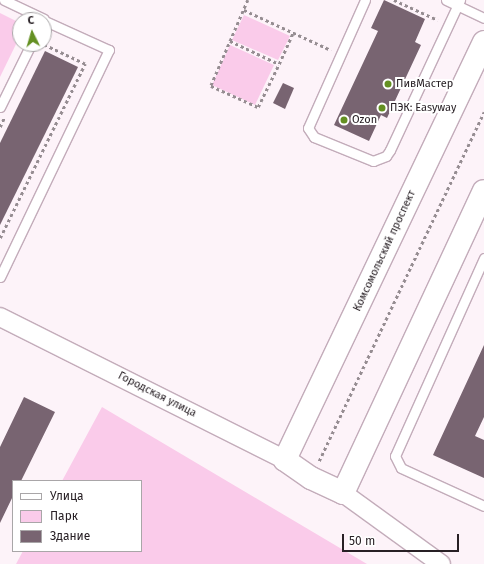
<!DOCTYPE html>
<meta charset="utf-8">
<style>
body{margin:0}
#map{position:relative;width:484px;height:564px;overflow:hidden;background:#fdf3f9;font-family:"Fira Sans",sans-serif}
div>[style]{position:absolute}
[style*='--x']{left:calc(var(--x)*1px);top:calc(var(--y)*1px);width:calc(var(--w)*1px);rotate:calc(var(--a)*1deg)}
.green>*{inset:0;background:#facbea}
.building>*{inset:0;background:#786471}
.path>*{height:2.5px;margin-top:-1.25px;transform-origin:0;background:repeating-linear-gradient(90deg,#968d92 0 3px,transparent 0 6px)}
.roads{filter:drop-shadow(1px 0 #c3acba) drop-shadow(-1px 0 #c3acba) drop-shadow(0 1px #c3acba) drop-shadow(0 -1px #c3acba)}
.lane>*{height:9px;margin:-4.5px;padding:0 4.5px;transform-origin:4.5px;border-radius:4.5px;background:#fff}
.street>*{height:18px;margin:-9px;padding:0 9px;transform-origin:9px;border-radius:9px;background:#fff}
.secondary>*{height:22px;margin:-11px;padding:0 11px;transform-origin:11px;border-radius:11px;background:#fff}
.dots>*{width:11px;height:11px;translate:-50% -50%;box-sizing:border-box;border:2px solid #fff;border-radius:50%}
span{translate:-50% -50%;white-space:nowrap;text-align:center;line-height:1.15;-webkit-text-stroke:4px #fff;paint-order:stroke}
.poi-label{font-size:11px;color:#282025}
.left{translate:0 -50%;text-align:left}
.street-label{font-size:11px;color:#282025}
.legend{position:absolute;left:12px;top:480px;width:130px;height:72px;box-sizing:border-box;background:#fff;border:1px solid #a9a6a8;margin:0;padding:5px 7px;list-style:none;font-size:12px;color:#282025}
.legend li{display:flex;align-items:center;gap:8px;height:20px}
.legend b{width:20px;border:1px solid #a9a6a8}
.north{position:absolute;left:12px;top:12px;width:40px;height:40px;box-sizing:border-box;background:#fff;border:1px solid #a9a6a8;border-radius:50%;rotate:355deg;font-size:11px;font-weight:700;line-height:16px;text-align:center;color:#282025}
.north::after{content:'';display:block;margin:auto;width:14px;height:18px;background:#649022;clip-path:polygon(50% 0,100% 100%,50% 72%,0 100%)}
.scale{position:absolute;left:342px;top:534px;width:117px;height:18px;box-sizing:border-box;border:2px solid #282025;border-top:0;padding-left:5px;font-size:12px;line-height:14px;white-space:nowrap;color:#282025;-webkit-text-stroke:3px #fff;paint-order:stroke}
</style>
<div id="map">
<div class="green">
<div style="clip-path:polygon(0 13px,20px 23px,20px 36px,0 77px)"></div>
<div style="clip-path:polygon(244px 15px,290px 36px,278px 60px,232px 40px)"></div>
<div style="clip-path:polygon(230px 45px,274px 65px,255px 105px,212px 85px)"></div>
<div style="clip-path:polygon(102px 407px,367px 564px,16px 564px,23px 551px,141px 551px,141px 481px,62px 481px)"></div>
</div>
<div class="building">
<div style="clip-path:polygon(384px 0,425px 19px,415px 42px,421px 45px,387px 118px,381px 115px,369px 141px,334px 125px,378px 31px,371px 28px)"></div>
<div style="clip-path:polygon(45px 51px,78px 67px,0 225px,0 143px)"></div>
<div style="clip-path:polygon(283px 83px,294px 88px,285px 109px,273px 103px)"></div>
<div style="clip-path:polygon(484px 345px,484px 417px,475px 436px,484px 440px,484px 478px,433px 455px)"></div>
<div style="clip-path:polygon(24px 397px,55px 412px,21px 481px,13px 481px,13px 496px,0 523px,0 447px)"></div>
</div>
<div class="path">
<div style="--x:248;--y:0;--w:94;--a:113.3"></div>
<div style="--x:211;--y:86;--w:51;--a:24.1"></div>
<div style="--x:258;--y:107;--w:48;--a:-64"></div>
<div style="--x:394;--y:0;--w:48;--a:24.4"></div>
<div style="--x:244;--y:10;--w:96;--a:24.7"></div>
<div style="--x:230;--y:41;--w:54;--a:25.1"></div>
<div style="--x:279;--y:64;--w:34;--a:-66"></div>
<div style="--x:0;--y:127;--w:10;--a:-66"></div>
<div style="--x:0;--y:238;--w:194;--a:-64"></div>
<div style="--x:85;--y:64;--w:47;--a:-155.1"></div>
<div style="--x:319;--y:461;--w:386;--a:-64.7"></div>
</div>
<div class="roads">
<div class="lane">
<div style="--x:4;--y:0;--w:44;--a:25.4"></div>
<div style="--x:365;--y:0;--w:140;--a:114"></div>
<div style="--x:308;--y:128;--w:11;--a:56"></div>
<div style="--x:314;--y:137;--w:64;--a:22.1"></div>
<div style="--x:373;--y:161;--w:14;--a:-21"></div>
<div style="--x:386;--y:156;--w:7;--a:-56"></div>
<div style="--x:390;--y:150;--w:166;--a:-65"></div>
<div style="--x:446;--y:0;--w:42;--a:25.3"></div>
<div style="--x:0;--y:107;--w:70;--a:-63.8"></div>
<div style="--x:484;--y:258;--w:217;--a:114.2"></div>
<div style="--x:395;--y:456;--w:13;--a:63"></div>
<div style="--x:401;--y:468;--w:91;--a:24.6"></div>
<div style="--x:0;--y:277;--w:252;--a:-64.4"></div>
<div style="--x:109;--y:50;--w:72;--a:-155.6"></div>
</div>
<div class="street">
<div style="--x:0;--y:317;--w:319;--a:26.6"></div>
<div style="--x:343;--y:493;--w:121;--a:35.9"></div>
</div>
<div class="secondary">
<div style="--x:484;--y:42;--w:463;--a:115.5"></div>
<div style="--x:285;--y:460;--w:32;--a:35"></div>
<div style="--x:311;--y:478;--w:35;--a:25"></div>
<div style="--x:343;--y:493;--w:333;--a:-65"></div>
</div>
</div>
<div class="dots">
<div style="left:388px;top:84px;background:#649022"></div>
<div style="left:382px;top:108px;background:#649022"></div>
<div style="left:344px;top:120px;background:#649022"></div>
</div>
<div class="poi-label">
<span class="left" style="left:396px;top:84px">ПивМастер</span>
<span class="left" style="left:390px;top:108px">ПЭК: Easyway</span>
<span class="left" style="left:352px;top:120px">Ozon</span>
</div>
<div class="street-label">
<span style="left:385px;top:251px;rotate:-65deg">Комсомольский проспект</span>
<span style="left:157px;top:395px;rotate:27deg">Городская улица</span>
</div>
<ul class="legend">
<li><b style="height:5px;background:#fff"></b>Улица</li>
<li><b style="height:11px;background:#facbea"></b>Парк</li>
<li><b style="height:11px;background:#786471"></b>Здание</li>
</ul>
<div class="north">С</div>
<div class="scale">50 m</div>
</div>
